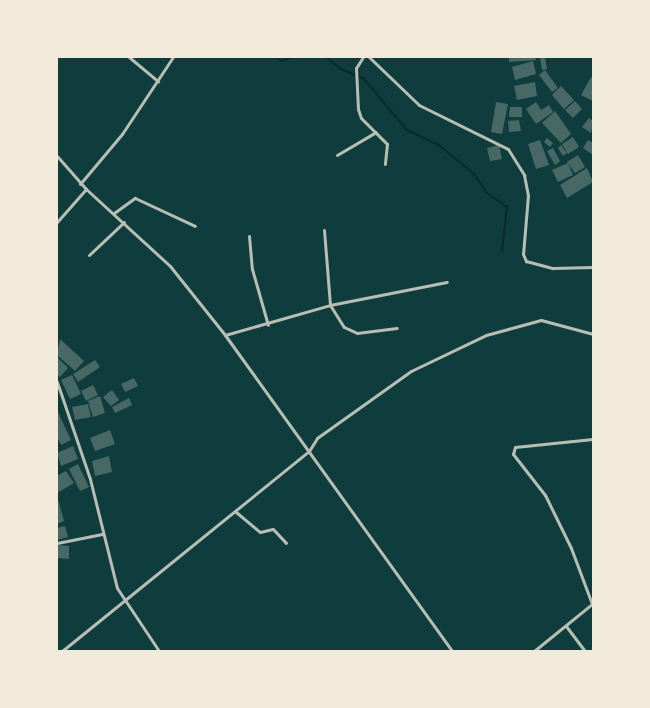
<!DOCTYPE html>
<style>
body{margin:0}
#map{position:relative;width:650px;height:708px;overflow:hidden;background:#0f3d3e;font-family:Roboto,sans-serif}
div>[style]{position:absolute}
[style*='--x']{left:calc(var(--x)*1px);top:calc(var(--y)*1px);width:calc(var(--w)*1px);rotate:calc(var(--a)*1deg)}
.stream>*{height:2px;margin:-1px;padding:0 1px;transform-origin:1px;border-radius:1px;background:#0a2a2b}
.building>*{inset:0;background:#486865}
.minor>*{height:3px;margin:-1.5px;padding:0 1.5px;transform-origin:1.5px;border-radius:1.5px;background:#b8beb3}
span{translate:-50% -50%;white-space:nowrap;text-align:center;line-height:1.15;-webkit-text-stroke:4.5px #f1e9da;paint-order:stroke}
.frame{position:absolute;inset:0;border:58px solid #f1e9da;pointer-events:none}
</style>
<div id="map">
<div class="stream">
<div style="--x:275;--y:57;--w:8;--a:30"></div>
<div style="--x:282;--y:61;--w:11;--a:-22"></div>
<div style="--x:326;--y:57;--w:19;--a:39"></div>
<div style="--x:341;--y:69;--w:25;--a:23"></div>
<div style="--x:364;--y:79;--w:67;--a:49.9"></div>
<div style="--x:407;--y:130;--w:35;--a:25"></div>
<div style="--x:439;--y:145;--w:45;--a:39.6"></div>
<div style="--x:474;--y:174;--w:23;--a:56"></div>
<div style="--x:487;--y:193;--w:24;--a:35"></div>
<div style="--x:507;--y:207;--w:45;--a:96.3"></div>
</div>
<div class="building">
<div style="clip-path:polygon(509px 57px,535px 57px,536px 60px,509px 62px)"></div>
<div style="clip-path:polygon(540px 57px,545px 57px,547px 69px,542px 70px)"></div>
<div style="clip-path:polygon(533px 61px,536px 74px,515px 80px,512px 67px)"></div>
<div style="clip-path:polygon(545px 70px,558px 88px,552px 92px,539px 75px)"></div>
<div style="clip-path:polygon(591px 77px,593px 78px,593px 101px,581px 95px)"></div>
<div style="clip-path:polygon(535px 82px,537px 96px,517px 100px,514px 86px)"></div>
<div style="clip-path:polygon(561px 86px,574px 100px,564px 109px,552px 95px)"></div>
<div style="clip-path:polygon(575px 101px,582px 109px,573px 118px,565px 110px)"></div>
<div style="clip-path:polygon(496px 102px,508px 104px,502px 134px,491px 132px)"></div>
<div style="clip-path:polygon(536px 102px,541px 110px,549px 105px,553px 112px,536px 124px,526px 109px)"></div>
<div style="clip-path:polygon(510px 107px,522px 107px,522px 117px,509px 117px)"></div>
<div style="clip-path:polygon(555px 111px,571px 134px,561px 143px,542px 123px)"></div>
<div style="clip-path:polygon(589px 118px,593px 121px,591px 133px,582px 127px)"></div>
<div style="clip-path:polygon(519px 120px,521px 131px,509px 132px,508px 121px)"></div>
<div style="clip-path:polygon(573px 137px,579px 147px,568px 154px,562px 144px)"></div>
<div style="clip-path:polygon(547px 138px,553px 143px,550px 147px,544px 142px)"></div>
<div style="clip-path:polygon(540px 140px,549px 165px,536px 169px,528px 144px)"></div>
<div style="clip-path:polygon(588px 140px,593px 143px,593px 155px,583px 148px)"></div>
<div style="clip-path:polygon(499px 145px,502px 159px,490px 161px,487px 148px)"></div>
<div style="clip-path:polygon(561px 145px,567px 153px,563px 156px,558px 148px)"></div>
<div style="clip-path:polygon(553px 148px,560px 161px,555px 165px,547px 151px)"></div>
<div style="clip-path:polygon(578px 155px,585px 167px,575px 173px,567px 162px)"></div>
<div style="clip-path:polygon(568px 163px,573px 175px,558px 182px,552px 170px)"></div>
<div style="clip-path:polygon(587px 168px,593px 182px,567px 198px,560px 185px)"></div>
<div style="clip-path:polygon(60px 339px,84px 361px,75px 371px,57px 355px)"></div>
<div style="clip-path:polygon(57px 357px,68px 368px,60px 377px,57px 374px)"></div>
<div style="clip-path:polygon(95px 360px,100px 367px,78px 382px,73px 374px)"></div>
<div style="clip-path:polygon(72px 375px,81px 394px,70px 399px,61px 380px)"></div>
<div style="clip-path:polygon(134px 378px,138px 386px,125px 392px,121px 384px)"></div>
<div style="clip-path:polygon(93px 385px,98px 395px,86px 401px,81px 391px)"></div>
<div style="clip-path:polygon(112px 390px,119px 400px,111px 406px,103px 397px)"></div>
<div style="clip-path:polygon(100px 396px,105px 413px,93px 417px,88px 401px)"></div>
<div style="clip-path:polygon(129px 398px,132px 405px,115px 413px,112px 407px)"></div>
<div style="clip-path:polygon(88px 404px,91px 417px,75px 420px,72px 407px)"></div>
<div style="clip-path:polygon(57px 410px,71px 440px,61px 445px,57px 437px)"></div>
<div style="clip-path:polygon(110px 430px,115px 444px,95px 451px,90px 438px)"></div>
<div style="clip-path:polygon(73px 446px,78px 459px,61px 466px,57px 453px)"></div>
<div style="clip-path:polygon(109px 456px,112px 472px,95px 476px,92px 461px)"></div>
<div style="clip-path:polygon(78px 464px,89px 487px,80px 491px,69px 469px)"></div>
<div style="clip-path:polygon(66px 471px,74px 483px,57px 493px,57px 476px)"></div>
<div style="clip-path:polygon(57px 496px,64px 521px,57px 524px)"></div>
<div style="clip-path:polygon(65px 526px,68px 537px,57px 540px,57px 528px)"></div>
<div style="clip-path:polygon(57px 545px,69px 546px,69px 559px,57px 558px)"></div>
</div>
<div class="minor">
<div style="--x:129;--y:57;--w:38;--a:40"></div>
<div style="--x:363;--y:57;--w:13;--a:122"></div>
<div style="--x:356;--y:68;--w:41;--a:87.2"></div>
<div style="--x:358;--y:109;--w:9;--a:72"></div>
<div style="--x:361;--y:118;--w:37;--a:45"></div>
<div style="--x:387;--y:144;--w:20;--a:96"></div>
<div style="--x:369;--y:57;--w:69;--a:43.8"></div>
<div style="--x:419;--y:105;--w:99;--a:26.3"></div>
<div style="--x:508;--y:149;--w:31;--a:58"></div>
<div style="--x:524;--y:175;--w:20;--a:79"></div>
<div style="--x:528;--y:195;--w:59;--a:94.8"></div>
<div style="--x:523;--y:254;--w:8;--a:67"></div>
<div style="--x:526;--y:261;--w:28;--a:15"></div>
<div style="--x:553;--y:268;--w:40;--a:-1.4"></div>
<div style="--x:337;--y:155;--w:45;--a:-30.5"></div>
<div style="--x:57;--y:156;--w:44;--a:48.7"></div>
<div style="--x:86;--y:189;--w:114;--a:42.5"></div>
<div style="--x:170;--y:266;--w:88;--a:51.4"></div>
<div style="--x:225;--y:335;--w:389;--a:54.3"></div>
<div style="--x:80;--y:184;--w:65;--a:-50"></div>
<div style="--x:122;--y:134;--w:92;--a:-56.5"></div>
<div style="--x:114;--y:213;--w:26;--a:-36"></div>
<div style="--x:135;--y:198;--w:66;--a:25"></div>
<div style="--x:57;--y:222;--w:44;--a:-48.7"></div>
<div style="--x:324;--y:230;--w:75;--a:85.4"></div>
<div style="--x:330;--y:305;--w:26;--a:58"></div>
<div style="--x:344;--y:327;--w:14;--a:25"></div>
<div style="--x:357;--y:333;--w:40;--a:-7.1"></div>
<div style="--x:249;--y:236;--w:33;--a:85"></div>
<div style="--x:252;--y:269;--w:58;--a:74.1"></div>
<div style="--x:89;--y:255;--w:48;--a:-43.3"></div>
<div style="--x:225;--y:335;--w:109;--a:-15.9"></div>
<div style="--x:330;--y:305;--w:119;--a:-11.1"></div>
<div style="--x:57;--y:382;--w:102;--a:71.2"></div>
<div style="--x:90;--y:479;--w:112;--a:76.1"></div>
<div style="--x:117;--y:588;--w:76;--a:56.3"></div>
<div style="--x:236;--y:512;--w:31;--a:40"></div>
<div style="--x:260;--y:532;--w:13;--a:-13"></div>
<div style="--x:273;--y:529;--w:19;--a:47"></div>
<div style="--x:57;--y:543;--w:46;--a:-11.3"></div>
<div style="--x:592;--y:604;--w:60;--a:-110.6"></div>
<div style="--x:571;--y:548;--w:59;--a:-116.1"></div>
<div style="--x:545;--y:495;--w:52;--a:-128"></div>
<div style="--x:513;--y:454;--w:7;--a:-74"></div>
<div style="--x:515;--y:447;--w:78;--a:-5.9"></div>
<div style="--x:566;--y:626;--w:31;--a:53"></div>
<div style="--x:62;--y:651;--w:318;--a:-39"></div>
<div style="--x:309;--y:451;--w:15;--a:-58"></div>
<div style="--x:317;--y:438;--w:115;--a:-35.5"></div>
<div style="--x:411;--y:371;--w:83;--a:-25.6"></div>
<div style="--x:486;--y:335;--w:57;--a:-15.3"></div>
<div style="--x:541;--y:320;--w:54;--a:15.1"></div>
<div style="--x:534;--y:651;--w:76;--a:-39.1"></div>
</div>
<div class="frame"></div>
</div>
